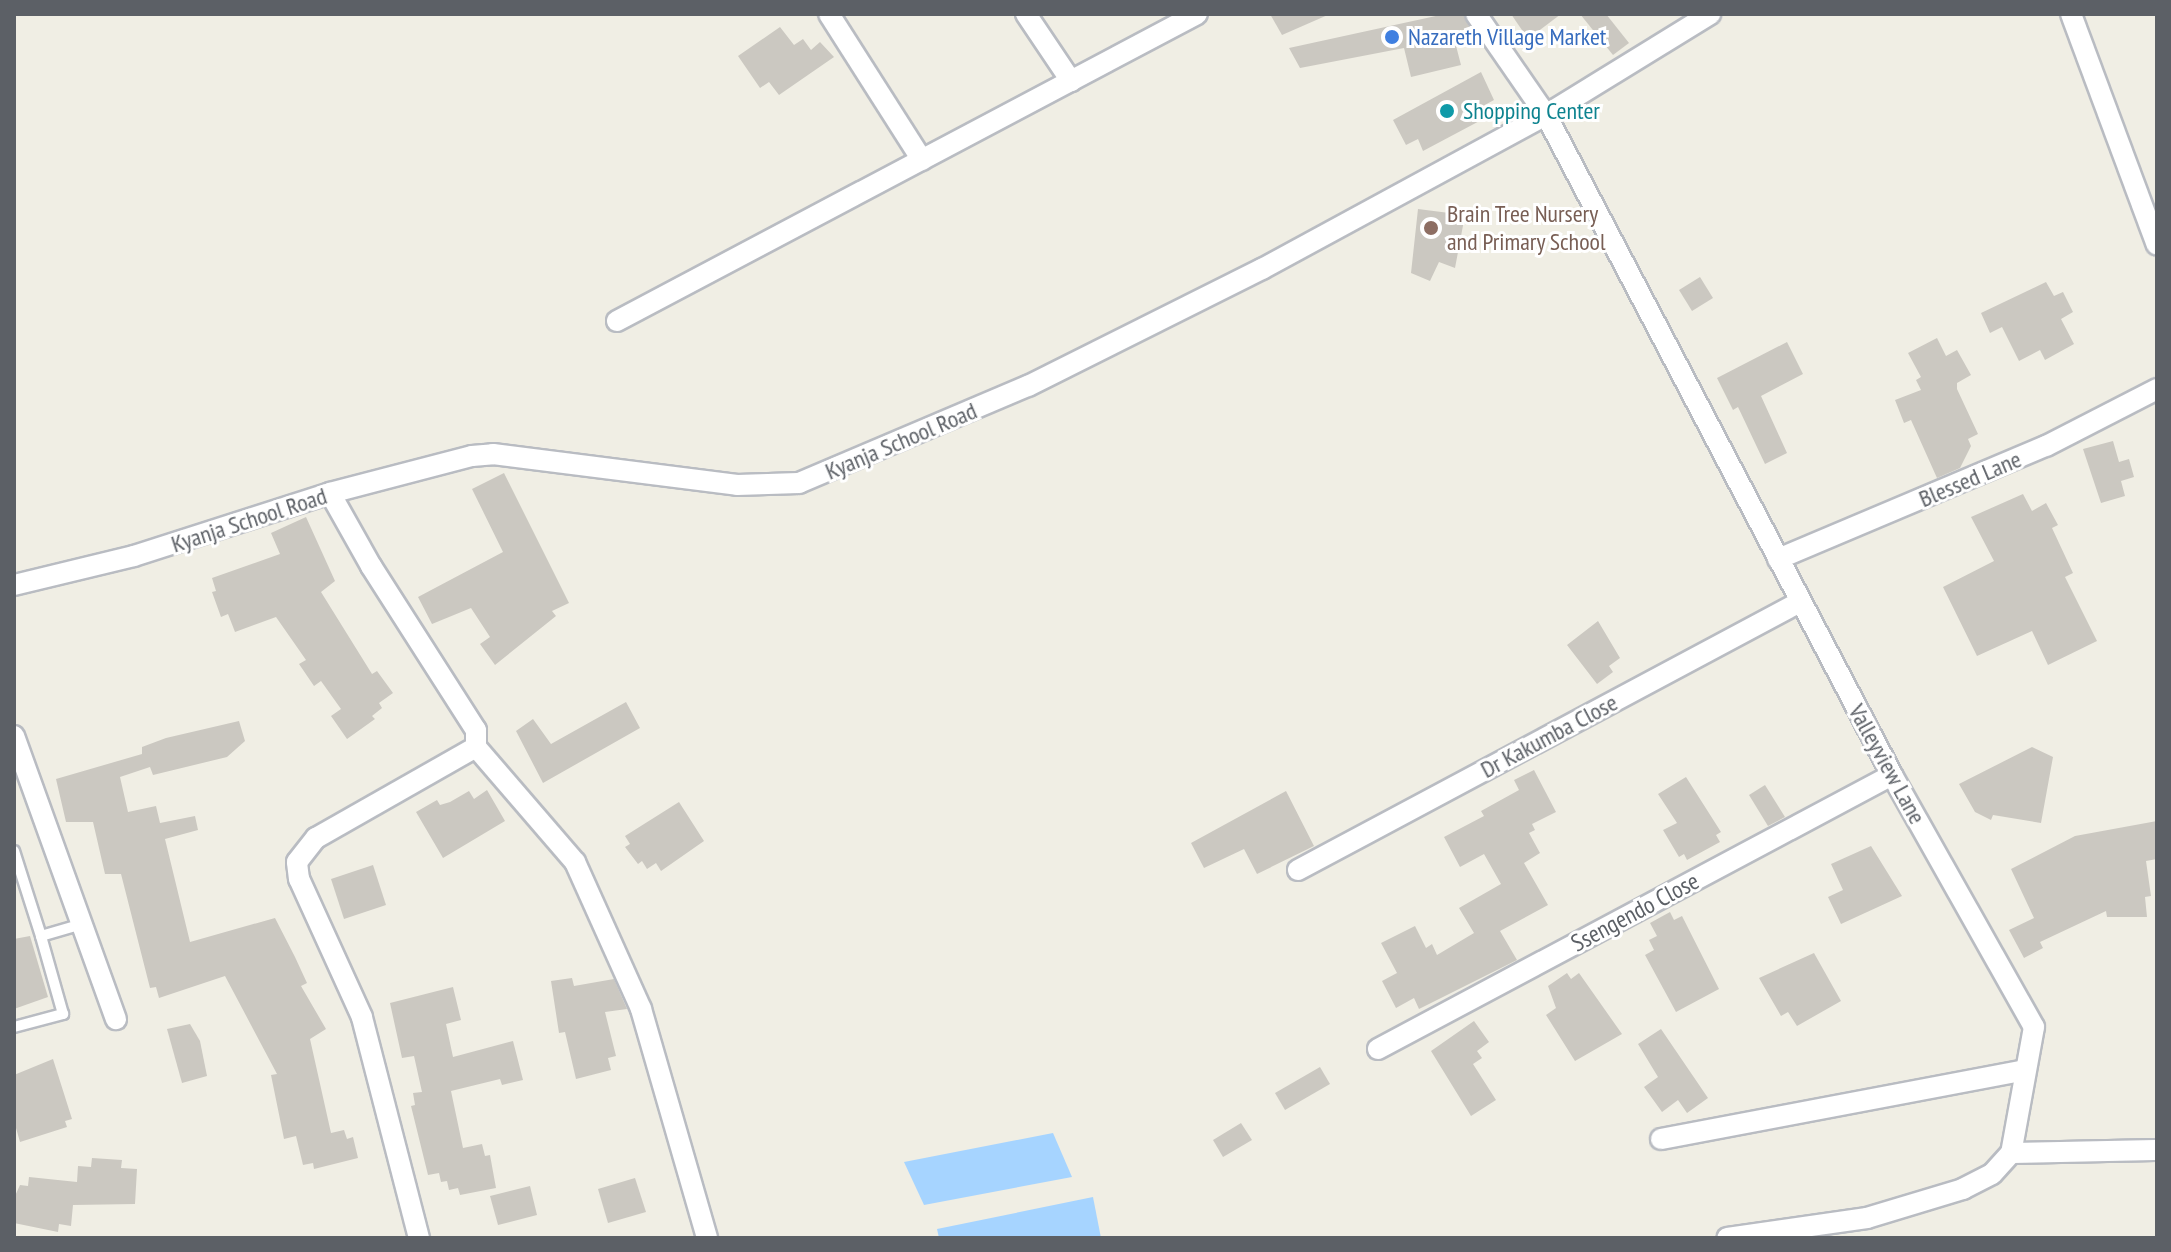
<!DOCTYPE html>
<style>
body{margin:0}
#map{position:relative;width:2171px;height:1252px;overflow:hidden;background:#f0eee4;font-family:"PT Sans Narrow",sans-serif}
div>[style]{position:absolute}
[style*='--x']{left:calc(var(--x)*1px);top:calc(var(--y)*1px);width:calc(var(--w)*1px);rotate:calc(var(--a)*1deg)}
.water>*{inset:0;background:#a6d4ff}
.building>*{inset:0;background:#cbc8c1}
.roads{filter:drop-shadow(2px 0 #b9bcc2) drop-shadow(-2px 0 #b9bcc2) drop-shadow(0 2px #b9bcc2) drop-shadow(0 -2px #b9bcc2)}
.service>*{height:10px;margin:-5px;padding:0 5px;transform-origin:5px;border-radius:5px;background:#fff}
.minor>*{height:20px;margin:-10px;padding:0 10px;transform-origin:10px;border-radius:10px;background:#fff}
.dots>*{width:22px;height:22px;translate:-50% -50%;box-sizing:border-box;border:4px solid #fff;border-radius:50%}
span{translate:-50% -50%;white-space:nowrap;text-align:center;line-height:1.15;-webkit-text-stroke:6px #fff;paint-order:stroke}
.shop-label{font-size:24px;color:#366cbe}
.left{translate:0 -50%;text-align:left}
.culture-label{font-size:24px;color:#0d838f}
.education-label{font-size:24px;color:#785e54}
.street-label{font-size:24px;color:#5c6066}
.frame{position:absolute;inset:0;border:16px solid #5c6066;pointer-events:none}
</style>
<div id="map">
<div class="water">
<div style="clip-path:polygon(1053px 1133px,1072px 1177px,924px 1205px,904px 1162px)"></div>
<div style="clip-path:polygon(1093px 1197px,1101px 1238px,939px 1238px,937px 1229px)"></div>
</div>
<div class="building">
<div style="clip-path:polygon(1270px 14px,1330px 14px,1282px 35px)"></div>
<div style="clip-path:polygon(1445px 14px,1463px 14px,1472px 32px,1454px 38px,1461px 65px,1411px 77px,1404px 48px,1300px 68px,1289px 48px)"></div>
<div style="clip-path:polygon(1511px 14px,1561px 14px,1528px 39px)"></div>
<div style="clip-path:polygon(1580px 14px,1606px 14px,1629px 43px,1613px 55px)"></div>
<div style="clip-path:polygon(780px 27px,794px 45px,803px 39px,811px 50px,820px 42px,834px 57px,779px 95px,769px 82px,760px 88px,738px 56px)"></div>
<div style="clip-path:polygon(1481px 72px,1494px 100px,1483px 106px,1487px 117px,1423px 151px,1418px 139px,1406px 145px,1393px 120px)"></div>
<div style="clip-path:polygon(1418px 209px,1465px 215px,1455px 268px,1439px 262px,1430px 281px,1411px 273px)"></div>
<div style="clip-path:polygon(1700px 277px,1713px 298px,1692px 311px,1679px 290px)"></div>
<div style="clip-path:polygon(2046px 282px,2054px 296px,2063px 292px,2073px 312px,2061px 319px,2074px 344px,2045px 360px,2040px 350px,2019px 361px,2002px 327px,1990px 333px,1981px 313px)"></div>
<div style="clip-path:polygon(1937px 338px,1946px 356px,1957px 350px,1971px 375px,1957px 383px,1957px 389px,1978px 434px,1968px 439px,1971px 446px,1960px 468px,1937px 478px,1911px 420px,1904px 423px,1895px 400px,1921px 390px,1916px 380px,1921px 377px,1908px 353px)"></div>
<div style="clip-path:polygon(1787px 342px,1803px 374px,1761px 396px,1787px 453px,1765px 464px,1738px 407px,1733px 410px,1717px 378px)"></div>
<div style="clip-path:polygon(2113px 441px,2119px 462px,2129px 459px,2134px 477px,2121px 481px,2125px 496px,2101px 503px,2083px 449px)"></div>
<div style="clip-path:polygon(504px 473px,569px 603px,552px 611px,556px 616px,495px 665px,480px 644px,490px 637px,471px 608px,432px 624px,418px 597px,503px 552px,472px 489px)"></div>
<div style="clip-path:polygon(2023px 494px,2032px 511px,2046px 503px,2058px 525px,2052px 528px,2073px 573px,2065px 577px,2097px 641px,2048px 665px,2032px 631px,1977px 656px,1943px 587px,1994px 561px,1971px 517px)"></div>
<div style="clip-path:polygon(306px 517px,335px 581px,321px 592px,372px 674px,377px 671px,393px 693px,379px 703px,382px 708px,372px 716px,375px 719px,347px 739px,331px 716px,341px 709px,321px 681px,314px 686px,299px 664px,306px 660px,276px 617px,235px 632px,228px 614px,221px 617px,212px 592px,216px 591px,212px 578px,280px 554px,271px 533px)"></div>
<div style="clip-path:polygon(1598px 621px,1620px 658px,1609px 666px,1613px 672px,1597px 684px,1567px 645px)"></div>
<div style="clip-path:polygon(626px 702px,640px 728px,543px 783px,516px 731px,533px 719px,551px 744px)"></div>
<div style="clip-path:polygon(239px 721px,245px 741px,227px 757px,153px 775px,150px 767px,120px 777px,128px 812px,156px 806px,160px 823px,195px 816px,198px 830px,165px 839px,190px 942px,275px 918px,295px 957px,307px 983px,301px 986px,326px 1029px,310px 1039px,331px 1133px,344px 1130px,347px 1139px,353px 1137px,358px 1158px,314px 1169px,313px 1163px,303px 1165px,296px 1136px,284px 1139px,271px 1075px,277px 1074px,225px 976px,159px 998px,156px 987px,150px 988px,121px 874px,105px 874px,93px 822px,66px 822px,56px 779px,142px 754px,142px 747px,166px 738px)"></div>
<div style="clip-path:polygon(2032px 747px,2053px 757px,2041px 823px,1993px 815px,1991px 820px,1975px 812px,1959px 784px)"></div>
<div style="clip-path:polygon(1534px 770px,1556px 812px,1532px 824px,1535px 830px,1529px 833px,1540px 853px,1524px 863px,1548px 905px,1500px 931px,1517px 960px,1419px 1009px,1414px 998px,1396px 1008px,1382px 981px,1397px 973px,1381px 943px,1415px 926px,1426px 948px,1432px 944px,1437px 955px,1474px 933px,1459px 908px,1501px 884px,1484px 854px,1460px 867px,1444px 837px,1484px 816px,1481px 811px,1519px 790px,1514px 780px)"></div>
<div style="clip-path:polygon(1686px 777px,1721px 832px,1716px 835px,1720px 842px,1687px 860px,1684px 854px,1679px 857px,1663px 830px,1677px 823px,1658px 794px)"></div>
<div style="clip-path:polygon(1765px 785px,1785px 817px,1768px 826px,1749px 795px)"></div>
<div style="clip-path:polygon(487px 790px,505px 821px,443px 858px,416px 812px,437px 800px,440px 805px,450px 802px,469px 791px,474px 799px)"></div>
<div style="clip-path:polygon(1286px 791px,1314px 846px,1257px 874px,1244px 849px,1204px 868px,1191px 843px)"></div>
<div style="clip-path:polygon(679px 802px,704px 841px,661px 871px,656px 863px,647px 869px,642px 861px,638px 864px,625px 847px,630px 844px,625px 836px)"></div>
<div style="clip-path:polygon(2157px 821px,2157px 859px,2146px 861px,2151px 896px,2145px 897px,2147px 917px,2107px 917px,2106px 911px,2040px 942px,2043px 948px,2024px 958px,2009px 930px,2034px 918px,2011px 869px,2075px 836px)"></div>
<div style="clip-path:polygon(1871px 846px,1902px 896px,1841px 924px,1828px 897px,1843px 890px,1831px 864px)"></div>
<div style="clip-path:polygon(373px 865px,386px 905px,344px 919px,331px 879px)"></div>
<div style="clip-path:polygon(1670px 912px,1674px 920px,1682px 916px,1719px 989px,1676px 1012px,1645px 955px,1654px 950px,1649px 940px,1657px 936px,1650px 923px)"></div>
<div style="clip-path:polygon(30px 936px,48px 997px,14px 1009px,14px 939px)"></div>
<div style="clip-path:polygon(1814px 953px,1841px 1001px,1797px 1026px,1788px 1012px,1781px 1016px,1759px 978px)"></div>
<div style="clip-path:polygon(1567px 973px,1571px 979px,1579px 973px,1622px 1034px,1575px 1061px,1546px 1015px,1556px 1008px,1548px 986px)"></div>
<div style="clip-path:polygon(572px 978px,574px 986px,614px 979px,627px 1009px,605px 1012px,616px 1056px,608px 1058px,611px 1070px,576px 1079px,565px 1032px,559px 1033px,551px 981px)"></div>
<div style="clip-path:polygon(453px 987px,461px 1020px,446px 1024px,453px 1057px,513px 1041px,523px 1080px,502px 1085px,500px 1079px,451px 1091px,463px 1148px,482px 1144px,485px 1156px,490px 1155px,496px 1188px,460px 1195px,458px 1188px,449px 1190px,447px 1181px,441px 1182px,439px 1173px,428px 1175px,411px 1106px,415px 1105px,413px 1093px,422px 1092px,414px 1056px,402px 1058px,390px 1003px)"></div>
<div style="clip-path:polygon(1474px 1021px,1489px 1042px,1477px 1051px,1482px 1058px,1473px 1064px,1496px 1100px,1471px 1116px,1431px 1051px)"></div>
<div style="clip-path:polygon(190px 1024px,200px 1041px,207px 1076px,182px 1083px,167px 1029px)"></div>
<div style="clip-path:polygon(1661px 1029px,1708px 1098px,1687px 1113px,1678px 1100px,1662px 1112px,1644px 1087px,1658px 1077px,1638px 1044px)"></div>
<div style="clip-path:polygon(53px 1059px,72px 1119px,65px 1121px,67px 1127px,20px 1142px,14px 1121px,14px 1075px)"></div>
<div style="clip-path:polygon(1320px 1067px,1330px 1084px,1285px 1110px,1275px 1093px)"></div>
<div style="clip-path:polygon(1241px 1123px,1252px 1140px,1223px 1157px,1213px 1140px)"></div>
<div style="clip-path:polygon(92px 1158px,122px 1160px,121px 1168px,137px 1169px,135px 1204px,73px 1205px,71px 1226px,59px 1224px,58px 1232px,14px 1223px,15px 1196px,20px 1185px,28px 1186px,29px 1177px,77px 1182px,78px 1166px,91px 1167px)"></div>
<div style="clip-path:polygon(635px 1178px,646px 1212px,608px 1223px,598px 1189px)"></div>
<div style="clip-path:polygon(530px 1186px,537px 1215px,498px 1225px,490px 1196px)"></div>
</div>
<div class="roads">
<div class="service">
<div style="--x:14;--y:851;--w:89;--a:72.4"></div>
<div style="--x:41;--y:936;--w:43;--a:-16.3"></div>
<div style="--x:14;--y:1027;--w:51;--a:-14.9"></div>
<div style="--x:63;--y:1014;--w:81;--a:-105.8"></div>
</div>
<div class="minor">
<div style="--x:829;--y:14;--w:173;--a:57.5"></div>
<div style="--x:1026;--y:14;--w:81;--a:56.1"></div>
<div style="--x:1476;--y:14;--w:123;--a:55.3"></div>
<div style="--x:1546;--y:115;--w:745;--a:62.33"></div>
<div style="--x:1892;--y:775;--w:289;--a:60.6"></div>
<div style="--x:2034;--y:1027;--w:128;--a:100.3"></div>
<div style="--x:2011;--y:1153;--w:28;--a:132"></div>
<div style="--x:1992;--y:1174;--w:33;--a:153"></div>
<div style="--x:1963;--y:1189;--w:100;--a:163.2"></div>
<div style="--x:1867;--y:1218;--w:141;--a:171.9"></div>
<div style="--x:2071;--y:14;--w:246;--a:69.6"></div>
<div style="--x:617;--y:321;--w:656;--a:-27.89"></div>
<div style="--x:330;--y:493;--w:84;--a:60.7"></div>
<div style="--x:371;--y:566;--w:195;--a:57.4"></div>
<div style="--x:476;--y:730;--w:17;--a:90"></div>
<div style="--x:476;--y:747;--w:152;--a:49.3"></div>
<div style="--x:575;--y:862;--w:161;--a:65.8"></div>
<div style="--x:641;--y:1009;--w:238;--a:73.9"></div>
<div style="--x:1778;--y:559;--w:291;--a:-22.9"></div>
<div style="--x:2046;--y:446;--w:125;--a:-27.2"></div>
<div style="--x:14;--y:585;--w:123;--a:-13.6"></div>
<div style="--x:134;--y:556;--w:206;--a:-17.8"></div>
<div style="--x:330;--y:493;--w:147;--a:-14.6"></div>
<div style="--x:472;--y:456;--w:21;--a:-5"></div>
<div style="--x:493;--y:454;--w:246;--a:7.2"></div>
<div style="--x:737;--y:485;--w:62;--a:-1.8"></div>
<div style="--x:799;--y:483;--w:249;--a:-23"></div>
<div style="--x:1028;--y:386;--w:262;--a:-26.6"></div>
<div style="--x:1262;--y:269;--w:323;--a:-28.5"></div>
<div style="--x:1546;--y:115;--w:193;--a:-31.6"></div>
<div style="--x:14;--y:736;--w:301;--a:70.2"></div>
<div style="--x:1298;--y:870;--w:569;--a:-28.1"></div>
<div style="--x:1378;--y:1049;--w:582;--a:-28.06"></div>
<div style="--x:1661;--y:1139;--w:370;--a:-10.7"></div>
<div style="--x:2011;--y:1153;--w:146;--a:-1.2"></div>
<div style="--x:419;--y:1238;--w:228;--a:-104.5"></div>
<div style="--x:362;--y:1017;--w:152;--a:-114.5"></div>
<div style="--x:299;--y:879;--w:17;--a:-97"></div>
<div style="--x:297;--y:862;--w:31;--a:-52"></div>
<div style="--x:316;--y:838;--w:184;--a:-29.6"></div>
</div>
</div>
<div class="dots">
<div style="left:1392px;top:37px;background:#3f7fe0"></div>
<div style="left:1447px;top:111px;background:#0f9aa8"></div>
<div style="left:1431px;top:228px;background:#8d6e63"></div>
</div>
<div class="shop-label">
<span class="left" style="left:1408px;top:37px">Nazareth Village Market</span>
</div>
<div class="culture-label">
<span class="left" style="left:1463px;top:111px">Shopping Center</span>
</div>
<div class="education-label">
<span class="left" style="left:1447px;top:228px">Brain Tree Nursery<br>and Primary School</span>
</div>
<div class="street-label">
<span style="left:901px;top:441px;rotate:-23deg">Kyanja School Road</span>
<span style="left:1970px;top:479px;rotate:-23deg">Blessed Lane</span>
<span style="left:249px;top:520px;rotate:-18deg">Kyanja School Road</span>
<span style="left:1549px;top:736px;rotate:-28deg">Dr Kakumba Close</span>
<span style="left:1887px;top:764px;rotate:61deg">Valleyview Lane</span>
<span style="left:1635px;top:912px;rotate:-28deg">Ssengendo Close</span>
</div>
<div class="frame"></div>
</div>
